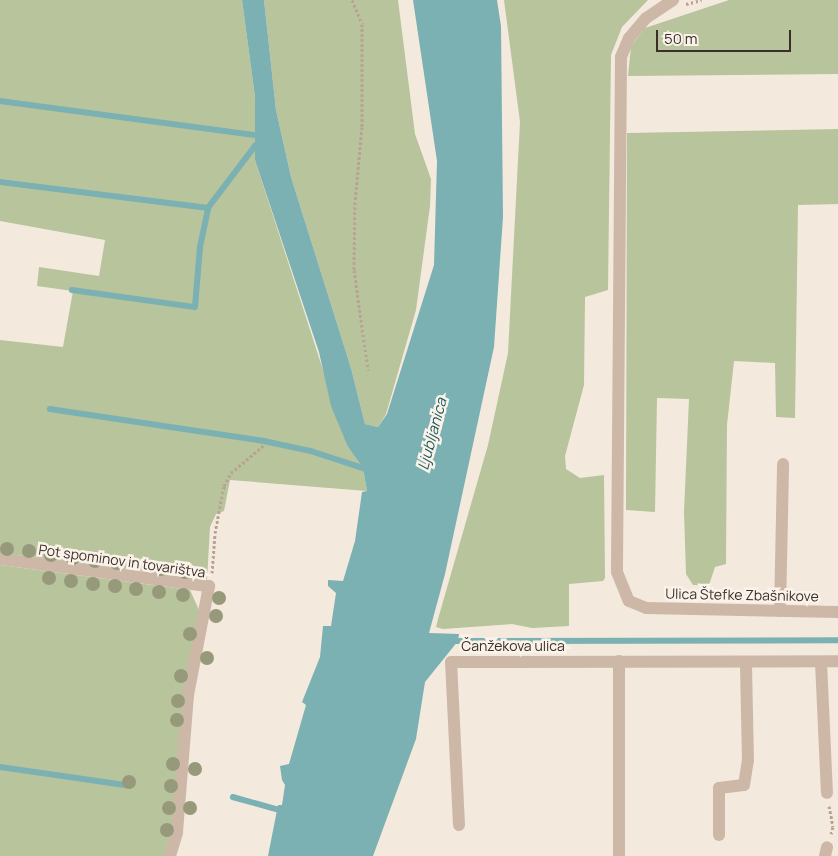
<!DOCTYPE html>
<meta charset="utf-8">
<style>
body{margin:0}
#map{position:relative;width:838px;height:856px;overflow:hidden;background:#f4e9dd;font-family:Manrope,sans-serif}
div>[style]{position:absolute}
[style*='--x']{left:calc(var(--x)*1px);top:calc(var(--y)*1px);width:calc(var(--w)*1px);rotate:calc(var(--a)*1deg)}
.green>*{inset:0;background:#b7c49c}
.water>*{inset:0;background:#7bb1b2}
.stream>*{height:5.5px;margin:-2.75px;padding:0 2.75px;transform-origin:2.75px;border-radius:2.75px;background:#7bb1b2}
.path>*{height:3px;margin-top:-1.5px;transform-origin:0;background:repeating-linear-gradient(90deg,#b9a292 0 2.5px,transparent 0 5px)}
.minor>*{height:12px;margin:-6px;padding:0 6px;transform-origin:6px;border-radius:6px;background:#cdb8a8}
.trees>*{width:14px;height:14px;margin:-7px;border-radius:50%;background:#969a7b}
span{translate:-50% -50%;white-space:nowrap;text-align:center;line-height:1.15;-webkit-text-stroke:5px #fbf3ea;paint-order:stroke}
.street-label{font-size:14px;color:#392e29}
.water-label{font-size:15px;color:#1c5a5d;font-style:italic}
.scale{position:absolute;left:656px;top:30px;width:135px;height:22px;box-sizing:border-box;border:2px solid #392e29;border-top:0;padding-left:6px;font-size:15px;line-height:18px;white-space:nowrap;color:#392e29;-webkit-text-stroke:4px #fbf3ea;paint-order:stroke}
</style>
<div id="map">
<div class="green">
<div style="clip-path:polygon(0 0,242px 0,255px 97px,255px 160px,348px 447px,363px 468px,367px 491px,230px 480px,224px 511px,216px 514px,210px 527px,207px 580px,0 553px,0 340px,63px 347px,73px 291px,37px 286px,39px 267px,99px 276px,105px 240px,0 221px)"></div>
<div style="clip-path:polygon(264px 0,398px 0,415px 134px,431px 179px,430px 206px,416px 310px,386px 414px,378px 427px,365px 424px,351px 368px,291px 177px,276px 110px)"></div>
<div style="clip-path:polygon(504px 0,648px 0,622px 27px,611px 55px,608px 290px,585px 297px,584px 385px,565px 456px,566px 469px,580px 478px,604px 475px,605px 578px,603px 581px,569px 584px,569px 626px,532px 628px,512px 624px,443px 629px,436px 627px,438px 619px,488px 445px,508px 353px,520px 122px)"></div>
<div style="clip-path:polygon(729px 0,838px 0,838px 74px,628px 76px,631px 46px,645px 28px)"></div>
<div style="clip-path:polygon(838px 129px,838px 204px,798px 205px,795px 418px,776px 417px,775px 363px,734px 361px,727px 425px,726px 564px,715px 567px,709px 585px,693px 585px,686px 574px,684px 512px,689px 399px,657px 398px,655px 512px,626px 510px,627px 133px)"></div>
<div style="clip-path:polygon(0 565px,190px 590px,199px 610px,171px 833px,164px 856px,0 856px)"></div>
</div>
<div class="water">
<div style="clip-path:polygon(242px 0,264px 0,276px 110px,291px 177px,351px 368px,365px 424px,378px 427px,387px 414px,434px 265px,437px 161px,413px 0,497px 0,501px 26px,503px 217px,494px 347px,445px 574px,429px 633px,459px 634px,458px 641px,425px 682px,416px 739px,373px 856px,268px 856px,278px 805px,282px 805px,285px 785px,282px 780px,280px 766px,289px 764px,306px 705px,302px 702px,320px 657px,323px 626px,331px 626px,336px 593px,328px 586px,328px 580px,343px 581px,355px 541px,362px 492px,367px 491px,363px 468px,348px 447px,331px 406px,319px 352px,255px 160px,255px 97px)"></div>
</div>
<div class="stream">
<div style="--x:0;--y:101;--w:263;--a:7.6"></div>
<div style="--x:0;--y:182;--w:210;--a:7.1"></div>
<div style="--x:72;--y:290;--w:124;--a:7.9"></div>
<div style="--x:195;--y:307;--w:60;--a:-85.2"></div>
<div style="--x:200;--y:247;--w:40;--a:-78"></div>
<div style="--x:208;--y:208;--w:78;--a:-52.8"></div>
<div style="--x:255;--y:146;--w:7;--a:-8"></div>
<div style="--x:50;--y:409;--w:216;--a:8.5"></div>
<div style="--x:264;--y:441;--w:48;--a:12"></div>
<div style="--x:311;--y:451;--w:61;--a:18.1"></div>
<div style="--x:450;--y:641;--w:388;--a:-0.1"></div>
<div style="--x:0;--y:767;--w:126;--a:8.2"></div>
<div style="--x:233;--y:797;--w:52;--a:15.6"></div>
</div>
<div class="path">
<div style="--x:352;--y:0;--w:26;--a:67"></div>
<div style="--x:362;--y:24;--w:103;--a:90"></div>
<div style="--x:362;--y:127;--w:75;--a:95.3"></div>
<div style="--x:355;--y:202;--w:68;--a:90.8"></div>
<div style="--x:354;--y:270;--w:101;--a:82"></div>
<div style="--x:686;--y:4;--w:16;--a:-14"></div>
<div style="--x:212;--y:573;--w:40;--a:-85.7"></div>
<div style="--x:215;--y:533;--w:48;--a:-79.2"></div>
<div style="--x:224;--y:486;--w:15;--a:-62"></div>
<div style="--x:231;--y:473;--w:43;--a:-40.3"></div>
<div style="--x:829;--y:806;--w:21;--a:79"></div>
<div style="--x:833;--y:827;--w:7;--a:106"></div>
</div>
<div class="minor">
<div style="--x:673;--y:0;--w:32;--a:146"></div>
<div style="--x:646;--y:18;--w:26;--a:130"></div>
<div style="--x:629;--y:38;--w:21;--a:113"></div>
<div style="--x:621;--y:57;--w:515;--a:90.45"></div>
<div style="--x:617;--y:572;--w:31;--a:68"></div>
<div style="--x:629;--y:601;--w:18;--a:22"></div>
<div style="--x:646;--y:608;--w:192;--a:1.2"></div>
<div style="--x:0;--y:559;--w:211;--a:7.4"></div>
<div style="--x:209;--y:586;--w:111;--a:100.9"></div>
<div style="--x:188;--y:695;--w:138;--a:94.6"></div>
<div style="--x:177;--y:833;--w:24;--a:107"></div>
<div style="--x:780;--y:611;--w:147;--a:-88.8"></div>
<div style="--x:619;--y:661;--w:195;--a:90"></div>
<div style="--x:821;--y:662;--w:131;--a:87.4"></div>
<div style="--x:459;--y:825;--w:163;--a:-92.8"></div>
<div style="--x:451;--y:662;--w:387;--a:-0.1"></div>
<div style="--x:719;--y:835;--w:47;--a:-90"></div>
<div style="--x:719;--y:788;--w:25;--a:-7"></div>
<div style="--x:744;--y:785;--w:24;--a:-81"></div>
<div style="--x:748;--y:761;--w:99;--a:-91.2"></div>
<div style="--x:825;--y:856;--w:9;--a:-77"></div>
</div>
<div class="trees">
<div style="left:7px;top:549px"></div>
<div style="left:29px;top:551px"></div>
<div style="left:51px;top:555px"></div>
<div style="left:73px;top:558px"></div>
<div style="left:95px;top:561px"></div>
<div style="left:117px;top:563px"></div>
<div style="left:161px;top:569px"></div>
<div style="left:185px;top:572px"></div>
<div style="left:49px;top:578px"></div>
<div style="left:71px;top:581px"></div>
<div style="left:93px;top:584px"></div>
<div style="left:115px;top:586px"></div>
<div style="left:136px;top:589px"></div>
<div style="left:159px;top:592px"></div>
<div style="left:183px;top:595px"></div>
<div style="left:219px;top:598px"></div>
<div style="left:216px;top:616px"></div>
<div style="left:190px;top:634px"></div>
<div style="left:207px;top:658px"></div>
<div style="left:181px;top:676px"></div>
<div style="left:178px;top:701px"></div>
<div style="left:177px;top:720px"></div>
<div style="left:173px;top:764px"></div>
<div style="left:195px;top:769px"></div>
<div style="left:129px;top:782px"></div>
<div style="left:171px;top:786px"></div>
<div style="left:169px;top:808px"></div>
<div style="left:190px;top:808px"></div>
<div style="left:167px;top:830px"></div>
</div>
<div class="street-label">
<span style="left:122px;top:561px;rotate:8deg">Pot spominov in tovarištva</span>
<span style="left:742px;top:595px;rotate:1deg">Ulica Štefke Zbašnikove</span>
<span style="left:513px;top:646px">Čanžekova ulica</span>
</div>
<div class="water-label">
<span style="left:432px;top:434px;rotate:-75deg">Ljubljanica</span>
</div>
<div class="scale">50 m</div>
</div>
